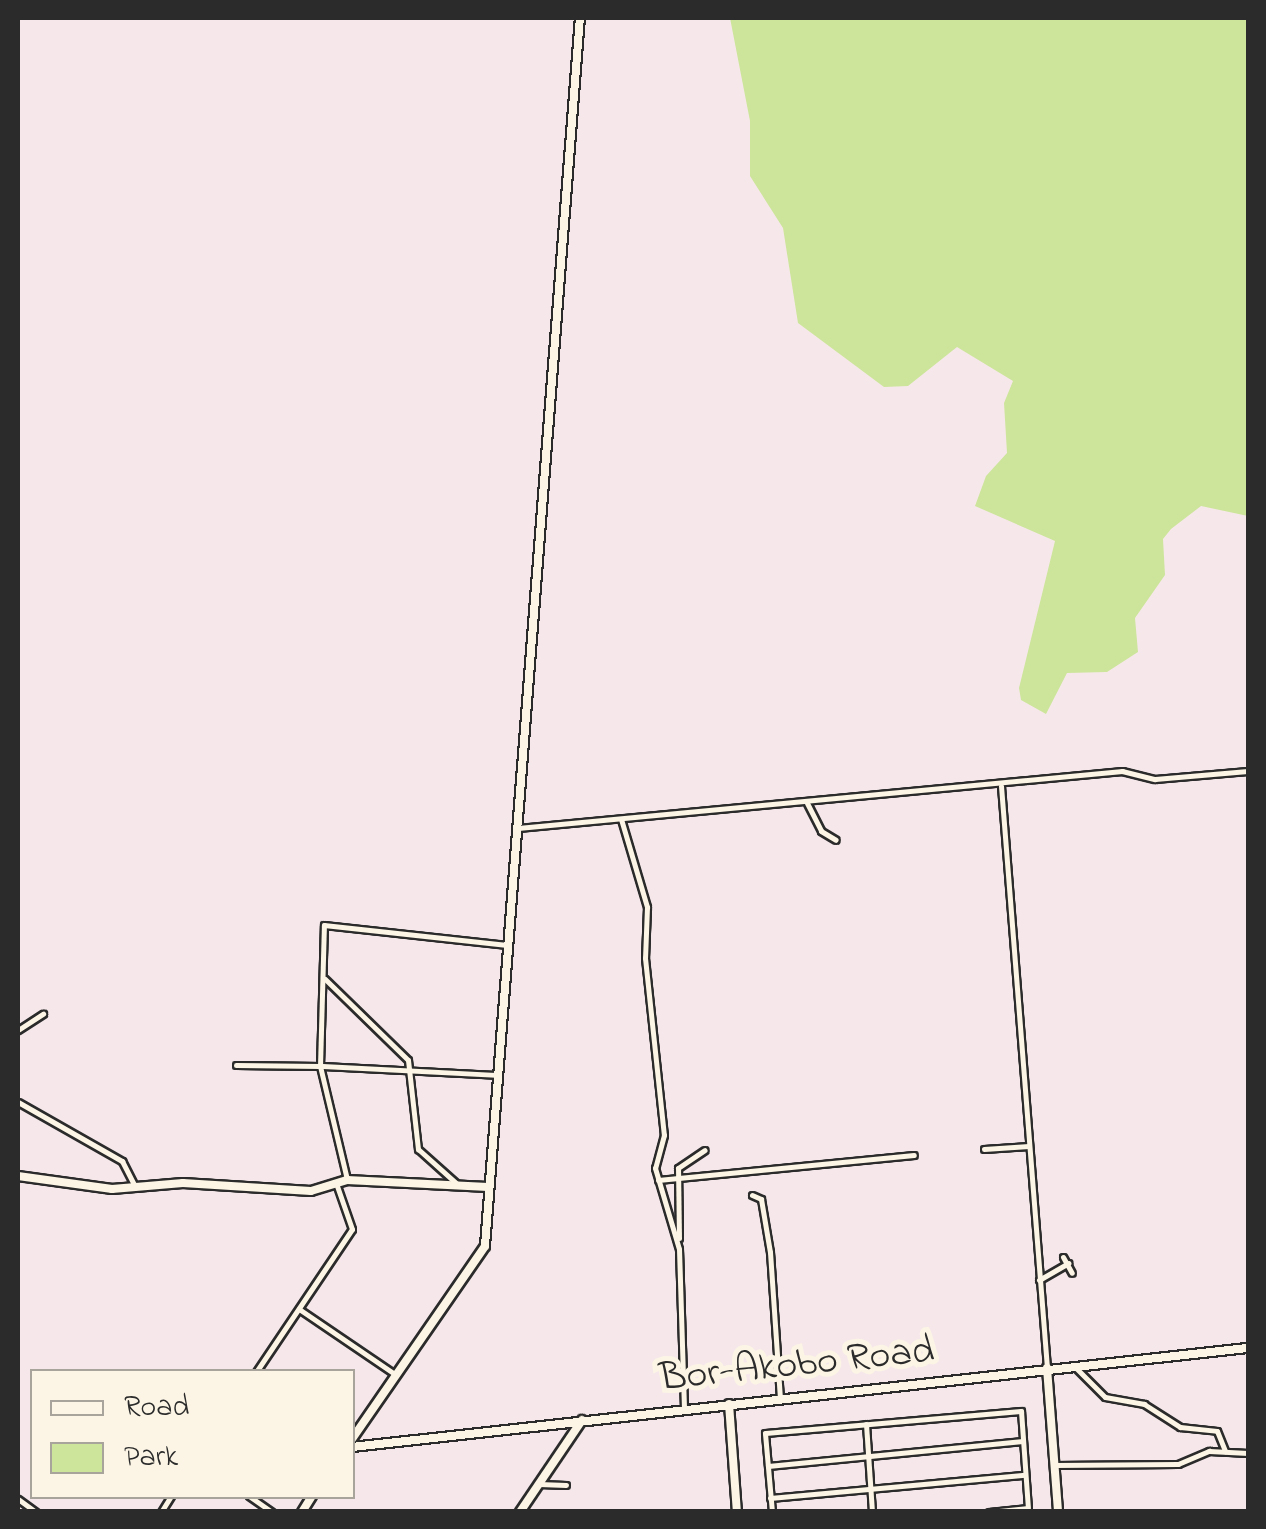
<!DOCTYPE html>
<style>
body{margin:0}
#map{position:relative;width:1266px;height:1529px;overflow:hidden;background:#f6e8ea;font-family:"Indie Flower",sans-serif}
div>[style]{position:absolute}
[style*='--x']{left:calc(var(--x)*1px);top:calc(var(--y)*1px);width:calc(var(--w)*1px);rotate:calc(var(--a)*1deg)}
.green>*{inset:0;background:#cde59b}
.roads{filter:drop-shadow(2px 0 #2b2b2b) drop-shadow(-2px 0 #2b2b2b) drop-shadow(0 2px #2b2b2b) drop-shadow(0 -2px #2b2b2b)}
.minor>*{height:5px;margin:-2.5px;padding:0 2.5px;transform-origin:2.5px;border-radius:2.5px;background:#fcf5e5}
.tertiary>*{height:8px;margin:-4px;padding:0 4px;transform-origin:4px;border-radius:4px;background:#fcf5e5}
span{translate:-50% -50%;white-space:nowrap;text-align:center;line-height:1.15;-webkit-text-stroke:10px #fcf5e5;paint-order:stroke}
.street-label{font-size:40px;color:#2b2b2b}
.frame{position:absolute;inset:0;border:20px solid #2b2b2b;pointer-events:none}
.legend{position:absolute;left:30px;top:1369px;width:325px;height:130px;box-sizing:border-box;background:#fcf5e5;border:2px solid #a8a49b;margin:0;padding:12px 18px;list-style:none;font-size:30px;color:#2b2b2b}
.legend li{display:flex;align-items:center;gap:20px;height:50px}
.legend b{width:50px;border:2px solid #a8a49b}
</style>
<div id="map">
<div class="green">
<div style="clip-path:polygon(730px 18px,1248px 18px,1248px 516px,1201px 506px,1171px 529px,1163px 539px,1165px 575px,1135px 618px,1138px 652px,1107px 672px,1067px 673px,1046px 714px,1021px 700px,1019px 688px,1055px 541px,975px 506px,986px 476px,1007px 453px,1004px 403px,1013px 381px,957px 347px,908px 386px,884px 387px,798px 323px,783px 228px,750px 176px,750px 121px)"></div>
</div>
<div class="roads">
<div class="minor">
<div style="--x:1001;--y:786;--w:584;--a:85.48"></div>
<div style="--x:807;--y:803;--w:31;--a:63"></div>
<div style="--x:821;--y:831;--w:17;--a:31"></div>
<div style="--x:621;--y:819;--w:92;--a:73.5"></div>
<div style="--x:647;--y:907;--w:51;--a:92.2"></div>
<div style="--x:645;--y:958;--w:178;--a:83.9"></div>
<div style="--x:664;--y:1135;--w:34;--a:105"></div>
<div style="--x:655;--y:1168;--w:84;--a:73.5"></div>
<div style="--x:518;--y:828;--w:607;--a:-5.39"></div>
<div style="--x:1122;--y:771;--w:34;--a:14"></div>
<div style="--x:1155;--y:779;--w:93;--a:-4.9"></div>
<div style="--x:325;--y:979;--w:116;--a:44.3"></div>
<div style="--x:408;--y:1060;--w:90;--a:83.6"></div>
<div style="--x:418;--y:1149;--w:52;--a:41.9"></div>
<div style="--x:18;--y:1030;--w:30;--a:-33"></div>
<div style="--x:236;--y:1065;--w:84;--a:0.7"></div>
<div style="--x:320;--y:1066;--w:116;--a:76.6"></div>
<div style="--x:498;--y:1075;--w:178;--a:-177.1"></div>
<div style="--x:320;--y:1066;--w:141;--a:-88.4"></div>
<div style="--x:324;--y:925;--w:184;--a:6.2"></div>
<div style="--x:18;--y:1102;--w:120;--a:29.6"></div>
<div style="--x:122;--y:1161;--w:28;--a:63"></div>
<div style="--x:984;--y:1149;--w:45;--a:-3.8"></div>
<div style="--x:658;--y:1180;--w:257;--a:-5.6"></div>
<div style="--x:752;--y:1195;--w:10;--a:24"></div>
<div style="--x:761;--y:1199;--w:54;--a:80.4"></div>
<div style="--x:770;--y:1252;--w:146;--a:86.1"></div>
<div style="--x:679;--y:1238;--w:70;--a:-90.8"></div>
<div style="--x:678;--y:1168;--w:32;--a:-34"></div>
<div style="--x:679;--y:1249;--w:159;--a:88.2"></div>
<div style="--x:1063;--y:1257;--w:18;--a:61"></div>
<div style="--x:1039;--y:1280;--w:34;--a:-30"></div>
<div style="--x:299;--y:1309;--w:117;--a:34.2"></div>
<div style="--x:1075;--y:1367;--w:42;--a:45"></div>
<div style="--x:1105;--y:1397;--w:40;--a:10"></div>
<div style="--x:1144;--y:1404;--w:43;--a:32.6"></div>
<div style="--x:1180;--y:1427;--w:37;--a:6"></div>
<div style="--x:1217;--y:1431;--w:22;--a:68"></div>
<div style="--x:256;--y:1372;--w:172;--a:-56.1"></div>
<div style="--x:352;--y:1229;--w:49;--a:-109.2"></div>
<div style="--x:866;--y:1424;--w:88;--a:86.1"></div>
<div style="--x:1055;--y:1465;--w:123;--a:-0.5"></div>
<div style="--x:1178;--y:1464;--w:34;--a:-23"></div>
<div style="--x:1209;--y:1451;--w:39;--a:3"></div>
<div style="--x:768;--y:1466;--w:256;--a:-5.6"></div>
<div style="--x:539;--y:1484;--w:27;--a:2"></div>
<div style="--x:249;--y:1496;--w:28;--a:35"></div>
<div style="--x:770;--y:1498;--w:256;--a:-5.2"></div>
<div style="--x:18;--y:1499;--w:22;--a:36"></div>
<div style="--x:161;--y:1512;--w:19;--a:-58"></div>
<div style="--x:772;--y:1512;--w:79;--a:-95.1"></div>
<div style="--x:765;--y:1433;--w:257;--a:-4.9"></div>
<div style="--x:1021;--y:1411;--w:97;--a:85.9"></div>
<div style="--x:989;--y:1512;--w:37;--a:-6"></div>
</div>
<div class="tertiary">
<div style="--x:18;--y:1176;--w:95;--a:7.9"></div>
<div style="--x:112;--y:1189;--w:71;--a:-4.8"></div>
<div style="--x:183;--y:1183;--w:128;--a:3.6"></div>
<div style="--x:311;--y:1191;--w:38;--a:-17"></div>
<div style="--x:347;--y:1180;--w:141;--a:2.8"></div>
<div style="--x:1047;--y:1368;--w:144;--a:85.6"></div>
<div style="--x:729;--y:1404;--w:108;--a:85.8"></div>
<div style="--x:352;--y:1439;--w:234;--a:-55.4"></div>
<div style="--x:485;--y:1246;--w:1232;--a:-85.58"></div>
<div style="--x:352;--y:1447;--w:901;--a:-6.31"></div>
<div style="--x:302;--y:1512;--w:19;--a:-58"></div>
<div style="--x:520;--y:1512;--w:111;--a:-56"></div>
</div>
</div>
<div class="street-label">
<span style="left:797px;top:1366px;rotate:-6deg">Bor-Akobo Road</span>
</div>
<div class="frame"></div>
<ul class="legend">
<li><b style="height:12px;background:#fcf5e5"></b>Road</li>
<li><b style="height:28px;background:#cde59b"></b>Park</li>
</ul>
</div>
